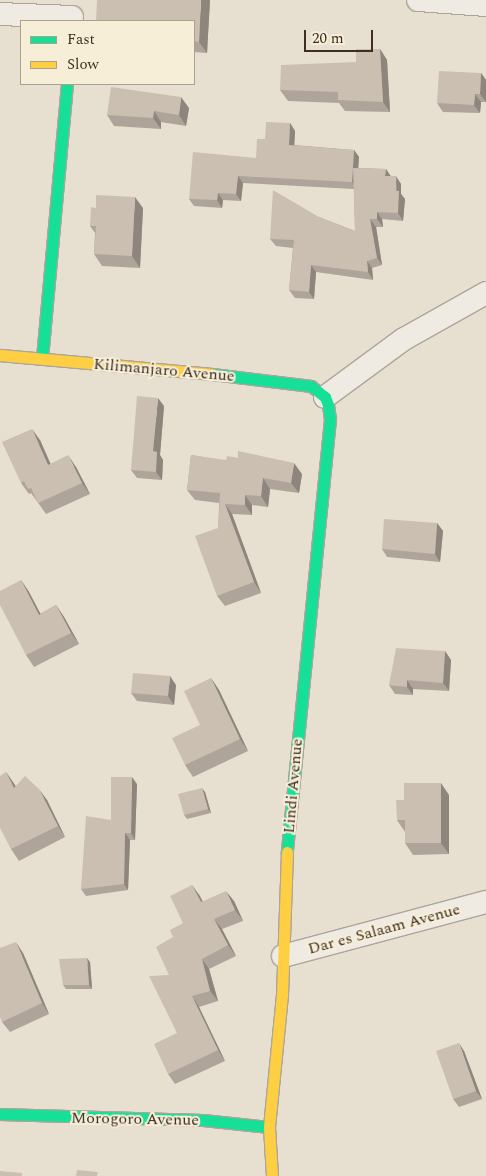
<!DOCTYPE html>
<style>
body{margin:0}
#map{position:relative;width:486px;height:1176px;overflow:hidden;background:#e7e0d1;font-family:Spectral,serif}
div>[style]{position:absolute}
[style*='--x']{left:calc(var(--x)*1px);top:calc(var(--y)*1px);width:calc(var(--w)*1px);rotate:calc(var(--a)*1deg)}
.roads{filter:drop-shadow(1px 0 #ada599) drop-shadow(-1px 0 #ada599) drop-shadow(0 1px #ada599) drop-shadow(0 -1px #ada599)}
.street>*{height:22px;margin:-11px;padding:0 11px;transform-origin:11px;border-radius:11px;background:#efebe3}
.fast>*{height:11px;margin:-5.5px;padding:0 5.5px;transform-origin:5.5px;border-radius:5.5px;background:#16e098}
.slow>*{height:11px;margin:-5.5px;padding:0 5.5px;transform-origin:5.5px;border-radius:5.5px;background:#ffcf43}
.wall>*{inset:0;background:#afa499}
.shaded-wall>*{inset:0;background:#8e867d}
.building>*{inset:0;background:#cbbfb2}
span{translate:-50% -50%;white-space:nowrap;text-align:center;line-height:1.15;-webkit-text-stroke:4px #f7eed8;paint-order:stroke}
.street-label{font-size:16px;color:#3d2e20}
.legend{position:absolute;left:20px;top:20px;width:175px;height:65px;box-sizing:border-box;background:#f7eed8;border:1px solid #ada18e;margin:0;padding:6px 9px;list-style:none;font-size:15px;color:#3d2e20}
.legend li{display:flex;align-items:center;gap:10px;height:25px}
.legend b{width:25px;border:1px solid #ada18e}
.scale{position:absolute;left:304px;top:30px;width:69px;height:22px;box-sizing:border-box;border:2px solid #3d2e20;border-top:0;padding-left:6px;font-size:15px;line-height:18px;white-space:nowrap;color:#3d2e20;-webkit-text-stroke:4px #f7eed8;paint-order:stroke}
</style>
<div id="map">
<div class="roads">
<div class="street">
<div style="--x:418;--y:0;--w:68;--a:4.2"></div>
<div style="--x:0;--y:14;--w:72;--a:2.4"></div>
<div style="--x:325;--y:397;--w:98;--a:-36.3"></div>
<div style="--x:404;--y:339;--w:94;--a:-29.3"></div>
<div style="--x:283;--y:956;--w:210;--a:-14.9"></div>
</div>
<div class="fast">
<div style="--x:42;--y:358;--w:275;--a:-84.8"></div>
<div style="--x:212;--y:374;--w:100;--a:6.9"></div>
<div style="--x:311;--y:386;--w:18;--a:38"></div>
<div style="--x:325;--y:397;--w:9;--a:69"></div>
<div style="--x:328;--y:405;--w:14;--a:82"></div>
<div style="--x:330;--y:419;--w:435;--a:95.7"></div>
<div style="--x:0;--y:1114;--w:203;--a:1.7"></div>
<div style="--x:203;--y:1120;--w:66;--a:6.1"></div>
</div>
<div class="slow">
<div style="--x:0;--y:355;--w:213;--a:5.1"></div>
<div style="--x:272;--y:1176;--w:49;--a:-93.5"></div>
<div style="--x:269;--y:1127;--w:133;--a:-84.4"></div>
<div style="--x:282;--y:995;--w:143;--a:-88"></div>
</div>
</div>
<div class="wall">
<div style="clip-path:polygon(210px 0,207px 53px,194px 52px,194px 21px)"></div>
<div style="clip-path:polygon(380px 49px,387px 60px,390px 112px,345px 111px,339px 103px,288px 101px,280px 90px,356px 62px)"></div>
<div style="clip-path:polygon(481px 73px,486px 80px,486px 102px,481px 102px,480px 113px,443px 112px,437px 103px)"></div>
<div style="clip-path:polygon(189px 108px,186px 126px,161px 122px,161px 129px,114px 126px,107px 115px)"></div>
<div style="clip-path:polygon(290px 123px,295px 131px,294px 145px,354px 150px,359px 157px,358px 168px,386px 169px,391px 176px,401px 184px,401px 194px,405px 199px,403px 221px,382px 219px,383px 227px,376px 227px,382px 265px,372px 268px,373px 280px,316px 272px,314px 299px,295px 298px,289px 290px,293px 248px,276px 246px,270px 239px,319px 217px,355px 231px,354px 189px,243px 183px,241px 201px,223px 200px,222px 208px,194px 206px,189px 199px,256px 158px,265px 139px)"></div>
<div style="clip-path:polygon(143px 208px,140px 268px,102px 266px,94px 254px,95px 233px,90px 226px)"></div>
<div style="clip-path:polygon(164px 406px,160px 455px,163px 460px,162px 480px,137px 478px,131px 470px)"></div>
<div style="clip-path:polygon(40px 440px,50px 464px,76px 467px,90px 494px,46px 514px,31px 493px,29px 494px,21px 483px)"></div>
<div style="clip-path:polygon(191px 455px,302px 474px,299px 493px,270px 489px,268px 507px,252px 505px,252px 515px,232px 514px,261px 593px,225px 606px,217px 596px,219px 503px,195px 500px,187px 490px)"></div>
<div style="clip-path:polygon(437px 523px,443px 531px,440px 562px,387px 557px,382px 549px)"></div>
<div style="clip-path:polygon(21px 580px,29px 592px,40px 614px,56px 605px,64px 617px,79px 644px,34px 667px,26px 655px)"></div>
<div style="clip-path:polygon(445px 651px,451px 660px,449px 691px,413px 689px,413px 695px,395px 694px,389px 685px)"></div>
<div style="clip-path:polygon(211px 678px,219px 690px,248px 751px,193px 777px,185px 765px,200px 725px)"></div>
<div style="clip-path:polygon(176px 685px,174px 705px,137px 701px,131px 693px)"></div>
<div style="clip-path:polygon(6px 772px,16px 786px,47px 800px,65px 837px,19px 861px,11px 849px)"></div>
<div style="clip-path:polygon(137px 784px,135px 840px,130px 840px,128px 890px,86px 896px,81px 889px,111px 820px)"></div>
<div style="clip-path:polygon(205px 792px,211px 813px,187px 819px,184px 815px)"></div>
<div style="clip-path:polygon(449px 795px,449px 854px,413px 855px,405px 843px,405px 832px,397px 820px,404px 800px)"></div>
<div style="clip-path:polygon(192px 885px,202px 901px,234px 901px,243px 921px,222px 929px,236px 956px,209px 969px,218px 1001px,199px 1007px,225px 1061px,175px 1084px,168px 1074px,177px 1033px,169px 975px,183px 923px)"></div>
<div style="clip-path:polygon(23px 953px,49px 1014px,10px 1032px,2px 1022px)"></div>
<div style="clip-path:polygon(90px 962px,92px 989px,66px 989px,63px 985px)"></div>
<div style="clip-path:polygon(464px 1051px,482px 1099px,459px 1107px,453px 1099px)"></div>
</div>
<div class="shaded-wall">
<div style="clip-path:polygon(201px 0,210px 0,207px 53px,199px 42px)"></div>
<div style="clip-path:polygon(380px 49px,387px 60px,390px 112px,383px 102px)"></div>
<div style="clip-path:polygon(481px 73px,486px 80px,486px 102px,480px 94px)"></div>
<div style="clip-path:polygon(475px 94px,481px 102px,480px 113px,474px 105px)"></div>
<div style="clip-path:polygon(181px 97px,189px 108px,186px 126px,179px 115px)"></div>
<div style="clip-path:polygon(154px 111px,161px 122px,161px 129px,153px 118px)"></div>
<div style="clip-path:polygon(290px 123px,295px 131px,294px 152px,289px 145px)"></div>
<div style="clip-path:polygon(354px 150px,359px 157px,357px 189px,352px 182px)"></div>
<div style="clip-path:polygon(386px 169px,391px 177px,385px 176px)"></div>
<div style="clip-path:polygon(238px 176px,243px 183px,241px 201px,236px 194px)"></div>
<div style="clip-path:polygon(396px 176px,401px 184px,401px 194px,405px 199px,403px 221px,398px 213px)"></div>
<div style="clip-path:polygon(218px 193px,223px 200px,222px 208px,217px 200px)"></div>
<div style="clip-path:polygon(135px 197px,143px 208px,140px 268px,132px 256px)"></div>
<div style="clip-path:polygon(377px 212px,382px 219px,383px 227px,377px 219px)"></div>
<div style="clip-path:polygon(370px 219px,376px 227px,382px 265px,377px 258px)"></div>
<div style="clip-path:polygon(367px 261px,372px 268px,373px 280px,368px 272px)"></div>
<div style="clip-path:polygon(311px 265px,316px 272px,314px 299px,309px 292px)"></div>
<div style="clip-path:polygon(158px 398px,164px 406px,160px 455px,163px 460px,162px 480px,156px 472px,153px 451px)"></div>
<div style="clip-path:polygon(32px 429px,40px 440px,56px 476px,48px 465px)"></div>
<div style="clip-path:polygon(68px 455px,76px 467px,90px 494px,82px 483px)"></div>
<div style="clip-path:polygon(294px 463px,302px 474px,299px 493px,291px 483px)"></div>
<div style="clip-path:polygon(263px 478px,270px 489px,268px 507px,261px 496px)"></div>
<div style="clip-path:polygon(245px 495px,252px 505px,252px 515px,245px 505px)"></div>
<div style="clip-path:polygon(225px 504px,232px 514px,261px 593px,254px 582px)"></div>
<div style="clip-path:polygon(437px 523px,443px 531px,440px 562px,435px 554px)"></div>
<div style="clip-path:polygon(21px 580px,29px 592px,47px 626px,39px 615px)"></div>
<div style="clip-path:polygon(56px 605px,64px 617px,79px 644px,71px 633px)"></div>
<div style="clip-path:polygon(445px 651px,451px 660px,449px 691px,443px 683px)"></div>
<div style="clip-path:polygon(170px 676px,176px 685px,174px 705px,168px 696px)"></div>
<div style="clip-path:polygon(211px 678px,219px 690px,248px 751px,240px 739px)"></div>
<div style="clip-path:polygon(407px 680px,413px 689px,413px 695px,407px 687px)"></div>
<div style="clip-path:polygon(6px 772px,14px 784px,22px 799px,14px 788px)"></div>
<div style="clip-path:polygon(132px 777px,137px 784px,135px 840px,131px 833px)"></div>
<div style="clip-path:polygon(441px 783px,449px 795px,449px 854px,441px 843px)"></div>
<div style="clip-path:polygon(202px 788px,205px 792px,211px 813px,208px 809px)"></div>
<div style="clip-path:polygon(39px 789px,47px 800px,65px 837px,58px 826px)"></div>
<div style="clip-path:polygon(125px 833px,130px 840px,128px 890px,124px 884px)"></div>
<div style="clip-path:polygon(192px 885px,200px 896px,208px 912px,201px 902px)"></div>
<div style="clip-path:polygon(226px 891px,234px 901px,243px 921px,235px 910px)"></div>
<div style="clip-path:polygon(214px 919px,222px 929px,236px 956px,228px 945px)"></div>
<div style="clip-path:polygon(16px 942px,23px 953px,49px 1014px,42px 1003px)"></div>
<div style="clip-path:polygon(87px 958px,90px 962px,92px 989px,89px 985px)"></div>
<div style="clip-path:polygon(202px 959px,209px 969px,218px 1001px,210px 991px)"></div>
<div style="clip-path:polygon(192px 996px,199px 1007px,225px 1061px,218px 1050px)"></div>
<div style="clip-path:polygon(459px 1043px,464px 1051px,482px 1099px,476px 1091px)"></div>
</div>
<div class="building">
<div style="clip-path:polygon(97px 0,201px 0,199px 42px,194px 41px,194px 21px,96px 21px)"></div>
<div style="clip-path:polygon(356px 49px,380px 49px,383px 102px,338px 100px,338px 92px,280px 90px,281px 65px,356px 62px)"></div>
<div style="clip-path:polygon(439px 71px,481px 73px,480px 94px,475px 94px,474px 105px,437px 103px)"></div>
<div style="clip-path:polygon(111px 87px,181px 97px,179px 115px,154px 111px,153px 118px,107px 115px)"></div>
<div style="clip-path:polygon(266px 122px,290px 123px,289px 145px,354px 150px,352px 182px,238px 176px,236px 194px,218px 193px,217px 200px,189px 199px,193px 152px,256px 158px,257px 139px,265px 139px)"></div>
<div style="clip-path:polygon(353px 168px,386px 169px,385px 176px,396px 176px,396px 191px,399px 191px,398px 213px,377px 212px,377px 219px,370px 219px,377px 258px,367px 261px,368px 272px,311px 265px,309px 292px,289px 290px,294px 240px,270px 239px,273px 190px,319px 217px,355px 231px)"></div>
<div style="clip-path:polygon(96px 195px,135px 197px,132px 256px,94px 254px,96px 226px,90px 226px,91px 207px,96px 208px)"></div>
<div style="clip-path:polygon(137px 396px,158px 398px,153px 451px,157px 452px,156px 472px,131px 470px)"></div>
<div style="clip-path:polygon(32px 429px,48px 465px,68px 455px,82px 483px,38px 503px,31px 488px,28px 489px,24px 481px,21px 483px,2px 442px)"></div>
<div style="clip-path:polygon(238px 451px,294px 463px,291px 483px,263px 478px,261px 496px,245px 495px,245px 505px,225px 504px,254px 582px,217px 596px,195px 536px,218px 528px,220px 493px,187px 490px,191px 455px,226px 460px,227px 456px,238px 458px)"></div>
<div style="clip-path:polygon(384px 519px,437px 523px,435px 554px,382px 549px)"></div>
<div style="clip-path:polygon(21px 580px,39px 615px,56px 605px,71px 633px,26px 655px,0 605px,0 591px)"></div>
<div style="clip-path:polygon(396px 648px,445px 651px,443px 683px,407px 680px,407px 687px,389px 685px)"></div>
<div style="clip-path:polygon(133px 673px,170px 676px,168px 696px,131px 693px)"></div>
<div style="clip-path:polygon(211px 678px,240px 739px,185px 765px,172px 738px,200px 725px,184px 691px)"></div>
<div style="clip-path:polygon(6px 772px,14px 788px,25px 776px,39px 789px,58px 826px,11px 849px,0 828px,0 776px)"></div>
<div style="clip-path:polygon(111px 777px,132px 777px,131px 833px,125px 833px,124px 884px,81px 889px,86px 816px,111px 820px)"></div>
<div style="clip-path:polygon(404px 783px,441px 783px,441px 843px,405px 843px,405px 820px,397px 820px,396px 800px,404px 800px)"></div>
<div style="clip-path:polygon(202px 788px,208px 809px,184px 815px,178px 794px)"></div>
<div style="clip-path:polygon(192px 885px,201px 902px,226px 891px,235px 910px,214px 919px,228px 945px,202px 959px,210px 991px,192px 996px,218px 1050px,168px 1074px,154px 1044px,177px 1033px,149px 976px,169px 975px,156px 947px,173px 937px,170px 930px,183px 923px,170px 896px)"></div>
<div style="clip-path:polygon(16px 942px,42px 1003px,2px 1022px,0 1017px,0 948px)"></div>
<div style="clip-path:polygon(87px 958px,89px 985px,63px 985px,59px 959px)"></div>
<div style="clip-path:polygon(459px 1043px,476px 1091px,453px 1099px,436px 1051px)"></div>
<div style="clip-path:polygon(77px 1170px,98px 1172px,97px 1176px,76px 1176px)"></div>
<div style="clip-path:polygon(0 1171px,22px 1173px,22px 1176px,0 1176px)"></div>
</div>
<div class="street-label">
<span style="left:164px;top:370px;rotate:5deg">Kilimanjaro Avenue</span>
<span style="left:293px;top:786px;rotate:-85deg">Lindi Avenue</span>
<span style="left:384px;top:929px;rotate:-15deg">Dar es Salaam Avenue</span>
<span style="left:135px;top:1119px;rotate:1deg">Morogoro Avenue</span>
</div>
<ul class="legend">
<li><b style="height:6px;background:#16e098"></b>Fast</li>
<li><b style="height:6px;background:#ffcf43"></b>Slow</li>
</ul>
<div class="scale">20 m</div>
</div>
